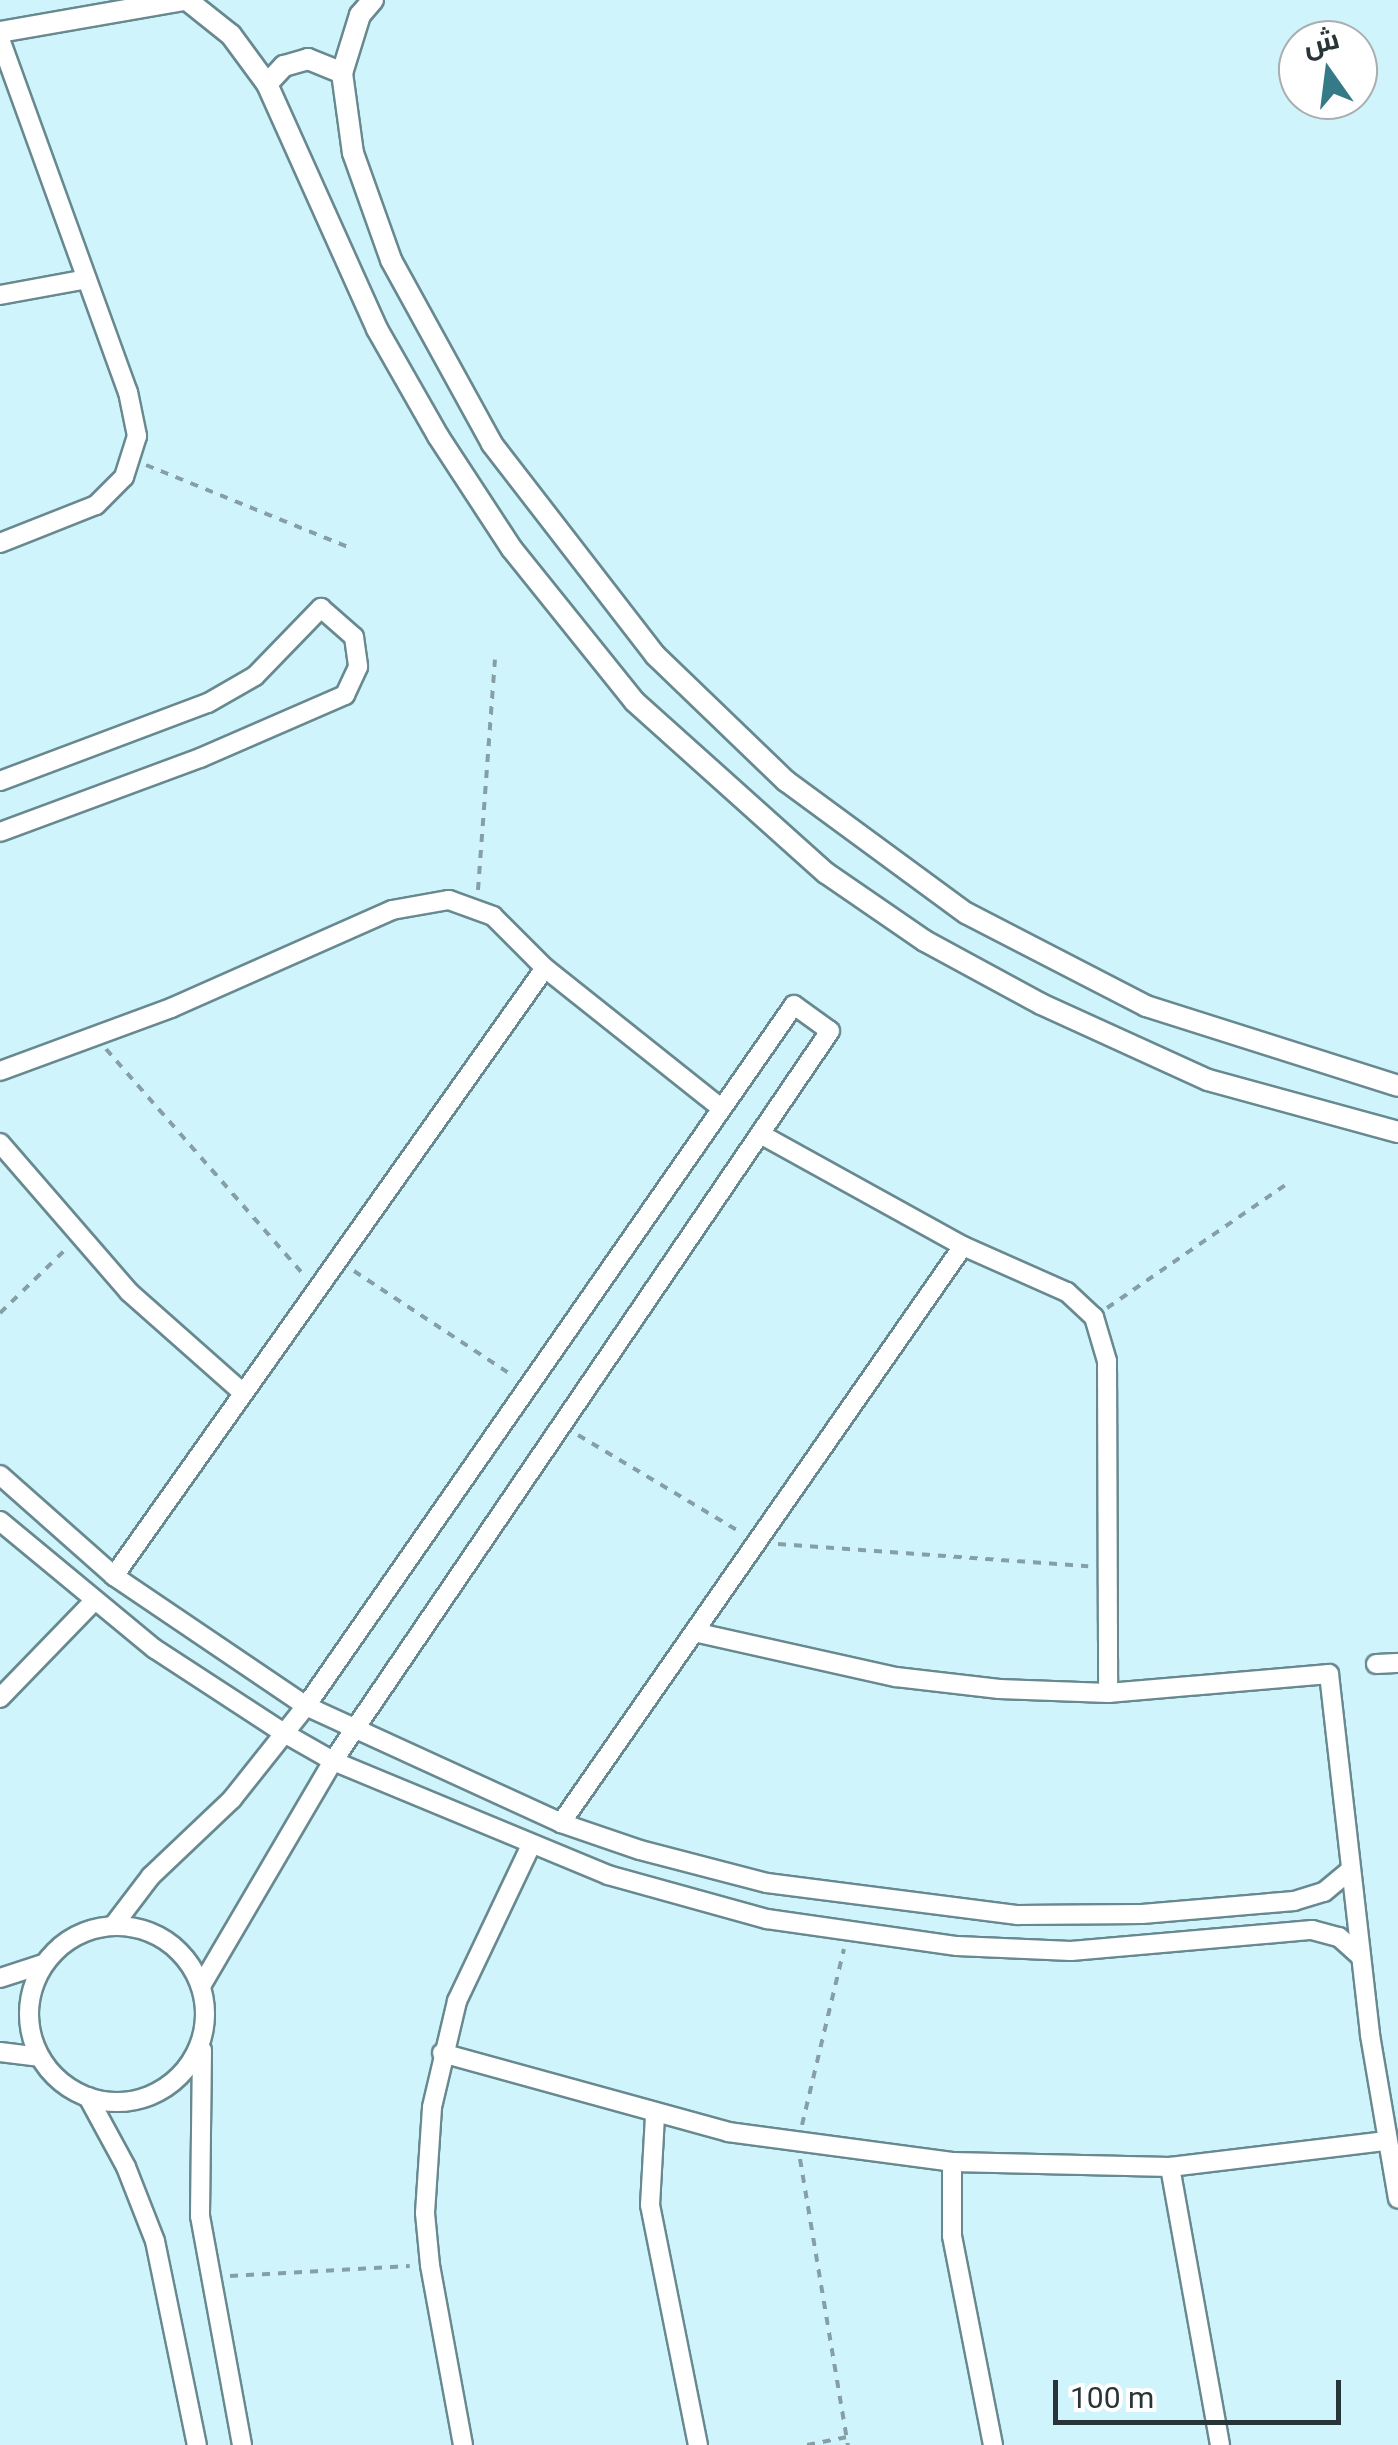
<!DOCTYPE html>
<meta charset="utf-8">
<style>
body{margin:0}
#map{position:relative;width:1398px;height:2445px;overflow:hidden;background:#d0f4fc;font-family:Roboto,Cairo,sans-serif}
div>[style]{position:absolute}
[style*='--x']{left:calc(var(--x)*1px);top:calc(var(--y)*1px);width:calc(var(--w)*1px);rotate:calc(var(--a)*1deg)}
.path>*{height:4px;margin-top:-2px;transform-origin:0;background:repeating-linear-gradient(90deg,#859fa5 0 8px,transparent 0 16px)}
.roads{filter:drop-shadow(2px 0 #688990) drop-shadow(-2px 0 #688990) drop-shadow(0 2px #688990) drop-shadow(0 -2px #688990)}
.minor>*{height:18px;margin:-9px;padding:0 9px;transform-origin:9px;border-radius:9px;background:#fff}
.minor>.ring{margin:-9px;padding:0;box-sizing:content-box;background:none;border:18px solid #fff;border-radius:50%}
.tertiary>*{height:20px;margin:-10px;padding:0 10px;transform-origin:10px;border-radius:10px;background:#fff}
span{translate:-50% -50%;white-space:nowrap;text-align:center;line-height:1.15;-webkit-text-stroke:10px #fff;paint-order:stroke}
.north{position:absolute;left:1278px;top:20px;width:100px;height:100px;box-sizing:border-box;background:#fff;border:2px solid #a9aeaf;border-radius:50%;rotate:346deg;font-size:28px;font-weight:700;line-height:40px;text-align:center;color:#273538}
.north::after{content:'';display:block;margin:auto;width:35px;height:45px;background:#347a87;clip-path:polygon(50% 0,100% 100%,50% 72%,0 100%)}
.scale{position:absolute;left:1053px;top:2380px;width:288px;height:45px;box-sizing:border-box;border:5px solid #273538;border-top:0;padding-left:12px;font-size:30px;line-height:35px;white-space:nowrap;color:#273538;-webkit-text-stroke:8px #fff;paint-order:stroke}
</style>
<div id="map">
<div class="path">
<div style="--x:146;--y:465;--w:223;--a:22.1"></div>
<div style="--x:478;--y:890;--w:231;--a:-85.8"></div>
<div style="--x:106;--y:1049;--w:300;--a:48.8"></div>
<div style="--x:354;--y:1271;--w:191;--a:33.4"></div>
<div style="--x:1107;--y:1308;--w:216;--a:-34.6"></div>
<div style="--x:0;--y:1313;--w:95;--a:-44.1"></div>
<div style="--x:578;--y:1435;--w:191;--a:30.9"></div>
<div style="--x:778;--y:1544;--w:311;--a:4.1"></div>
<div style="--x:802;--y:2125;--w:181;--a:-76.6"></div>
<div style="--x:800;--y:2159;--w:290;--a:80.5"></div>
<div style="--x:230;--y:2276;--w:180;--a:-3.2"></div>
<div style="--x:807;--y:2445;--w:41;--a:-11.3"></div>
</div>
<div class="roads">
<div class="minor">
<div style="--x:0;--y:39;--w:375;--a:70.1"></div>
<div style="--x:128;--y:392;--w:45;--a:78.4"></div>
<div style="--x:137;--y:436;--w:43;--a:107.6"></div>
<div style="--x:124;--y:477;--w:40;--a:135"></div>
<div style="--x:96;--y:505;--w:103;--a:158.4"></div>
<div style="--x:0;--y:295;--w:88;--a:-10.4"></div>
<div style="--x:0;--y:781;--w:222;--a:-20.6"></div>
<div style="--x:208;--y:703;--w:54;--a:-29.9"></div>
<div style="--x:255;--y:676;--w:95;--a:-45.9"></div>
<div style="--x:321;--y:608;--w:44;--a:41.3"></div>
<div style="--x:354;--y:637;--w:30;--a:82"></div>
<div style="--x:358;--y:667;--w:31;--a:115"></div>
<div style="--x:345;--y:695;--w:158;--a:156.5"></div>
<div style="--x:200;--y:758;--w:213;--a:159.7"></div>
<div style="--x:0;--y:1071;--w:182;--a:-20.2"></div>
<div style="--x:171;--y:1008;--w:242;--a:-23.9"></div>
<div style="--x:392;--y:910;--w:58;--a:-10"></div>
<div style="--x:449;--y:900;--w:47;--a:20"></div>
<div style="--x:493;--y:916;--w:74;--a:45"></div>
<div style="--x:545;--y:968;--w:225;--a:38.5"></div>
<div style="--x:762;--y:1135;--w:230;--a:28.9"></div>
<div style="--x:963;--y:1246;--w:114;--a:23.9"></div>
<div style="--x:1067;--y:1292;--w:37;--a:43"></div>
<div style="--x:1094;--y:1317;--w:46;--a:73.5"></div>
<div style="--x:1107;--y:1361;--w:332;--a:89.8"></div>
<div style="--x:0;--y:1143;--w:197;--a:49.1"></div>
<div style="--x:129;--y:1292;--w:149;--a:41.5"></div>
<div style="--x:0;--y:1475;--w:152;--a:41.5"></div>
<div style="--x:114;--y:1576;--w:232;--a:34.1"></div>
<div style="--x:306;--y:1706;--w:281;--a:24.6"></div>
<div style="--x:561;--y:1823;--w:83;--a:18.9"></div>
<div style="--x:640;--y:1850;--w:131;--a:14.6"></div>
<div style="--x:767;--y:1883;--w:253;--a:7.3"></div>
<div style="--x:1018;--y:1915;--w:124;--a:-0.5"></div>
<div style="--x:1142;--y:1914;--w:153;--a:-4.9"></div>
<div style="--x:1294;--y:1901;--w:31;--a:-17"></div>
<div style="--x:1324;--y:1892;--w:31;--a:-40"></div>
<div style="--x:0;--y:1521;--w:201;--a:39.6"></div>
<div style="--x:155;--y:1649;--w:154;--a:33.1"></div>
<div style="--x:284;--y:1733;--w:56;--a:29.7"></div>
<div style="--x:333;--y:1761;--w:298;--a:22.5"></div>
<div style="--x:608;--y:1875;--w:165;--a:15.5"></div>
<div style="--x:767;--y:1919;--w:192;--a:8.1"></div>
<div style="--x:957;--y:1946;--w:114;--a:2.5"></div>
<div style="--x:1071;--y:1951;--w:242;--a:-5"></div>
<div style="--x:1312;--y:1930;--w:28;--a:15"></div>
<div style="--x:1339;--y:1937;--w:28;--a:42"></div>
<div style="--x:114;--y:1576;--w:745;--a:-54.67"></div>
<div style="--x:694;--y:1632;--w:207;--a:12.6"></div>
<div style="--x:896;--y:1677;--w:104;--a:6.6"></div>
<div style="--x:999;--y:1689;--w:109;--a:2.1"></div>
<div style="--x:1108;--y:1693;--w:222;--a:-4.9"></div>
<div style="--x:1329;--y:1674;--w:363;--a:83.5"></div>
<div style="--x:1370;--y:2035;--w:166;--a:80.3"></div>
<div style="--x:1376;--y:1664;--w:22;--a:-3"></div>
<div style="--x:0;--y:1698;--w:134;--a:-45.9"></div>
<div style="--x:561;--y:1823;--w:703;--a:-55.13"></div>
<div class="ring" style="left:29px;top:1926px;width:158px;height:158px"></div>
<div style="--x:113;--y:1926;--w:63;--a:-52.8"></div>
<div style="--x:151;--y:1876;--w:112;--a:-43.5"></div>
<div style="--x:232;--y:1799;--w:119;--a:-51.5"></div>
<div style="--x:306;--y:1706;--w:854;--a:-55.16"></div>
<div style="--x:794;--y:1005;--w:44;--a:35.8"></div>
<div style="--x:830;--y:1031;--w:883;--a:124.25"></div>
<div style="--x:333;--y:1761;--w:261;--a:120.4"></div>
<div style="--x:0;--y:1978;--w:45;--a:-18"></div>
<div style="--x:202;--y:2050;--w:166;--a:90.7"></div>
<div style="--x:200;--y:2216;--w:233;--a:79.6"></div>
<div style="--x:0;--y:2052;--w:39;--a:7"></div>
<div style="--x:442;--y:2053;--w:297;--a:15.4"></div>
<div style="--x:728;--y:2132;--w:226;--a:7.6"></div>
<div style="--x:952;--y:2162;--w:218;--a:1.3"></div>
<div style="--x:1170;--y:2167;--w:218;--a:-6.9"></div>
<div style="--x:88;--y:2097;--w:80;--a:61.5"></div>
<div style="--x:126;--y:2167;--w:79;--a:68.6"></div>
<div style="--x:155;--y:2241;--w:208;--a:78.4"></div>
<div style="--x:655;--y:2116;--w:89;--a:93.2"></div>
<div style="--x:650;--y:2205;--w:245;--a:78.7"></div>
<div style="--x:952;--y:2162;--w:74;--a:90"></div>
<div style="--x:952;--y:2236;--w:213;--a:78.9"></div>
<div style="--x:1170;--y:2167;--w:282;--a:79.8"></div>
<div style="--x:463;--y:2445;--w:183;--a:-100.4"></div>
<div style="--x:430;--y:2265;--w:52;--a:-95.5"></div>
<div style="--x:425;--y:2213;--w:106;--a:-86.2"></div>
<div style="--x:432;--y:2107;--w:109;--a:-76.7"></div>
<div style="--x:457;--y:2001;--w:170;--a:-64.6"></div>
</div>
<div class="tertiary">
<div style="--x:187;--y:0;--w:56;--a:38.5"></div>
<div style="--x:231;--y:35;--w:61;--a:53.7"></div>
<div style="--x:267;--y:84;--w:269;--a:65.8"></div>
<div style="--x:377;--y:329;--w:123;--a:60.3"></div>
<div style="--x:438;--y:436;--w:135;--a:56.8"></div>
<div style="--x:512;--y:549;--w:195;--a:51.2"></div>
<div style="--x:634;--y:701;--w:258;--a:41.9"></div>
<div style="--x:826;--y:873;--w:120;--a:34.5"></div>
<div style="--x:925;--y:941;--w:132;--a:28.5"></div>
<div style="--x:1041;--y:1004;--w:183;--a:24.5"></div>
<div style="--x:1208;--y:1080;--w:197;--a:15.3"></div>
<div style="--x:373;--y:0;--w:20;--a:131"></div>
<div style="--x:360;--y:15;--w:61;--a:107.2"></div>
<div style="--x:342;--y:73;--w:81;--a:82.2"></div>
<div style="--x:353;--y:153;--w:114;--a:70.4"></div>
<div style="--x:391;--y:260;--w:210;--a:61.2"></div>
<div style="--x:492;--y:444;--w:267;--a:52.3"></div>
<div style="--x:655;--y:655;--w:182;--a:43.9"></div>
<div style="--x:786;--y:781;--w:223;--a:36.3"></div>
<div style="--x:966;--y:913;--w:203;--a:27.3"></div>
<div style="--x:1146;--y:1006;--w:264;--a:17.6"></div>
<div style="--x:0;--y:32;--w:187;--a:-9.9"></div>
<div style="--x:267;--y:84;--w:25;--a:-47"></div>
<div style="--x:284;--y:66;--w:25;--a:-16"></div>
<div style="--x:308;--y:59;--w:37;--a:22"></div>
</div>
</div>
<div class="north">ش</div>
<div class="scale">100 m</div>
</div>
